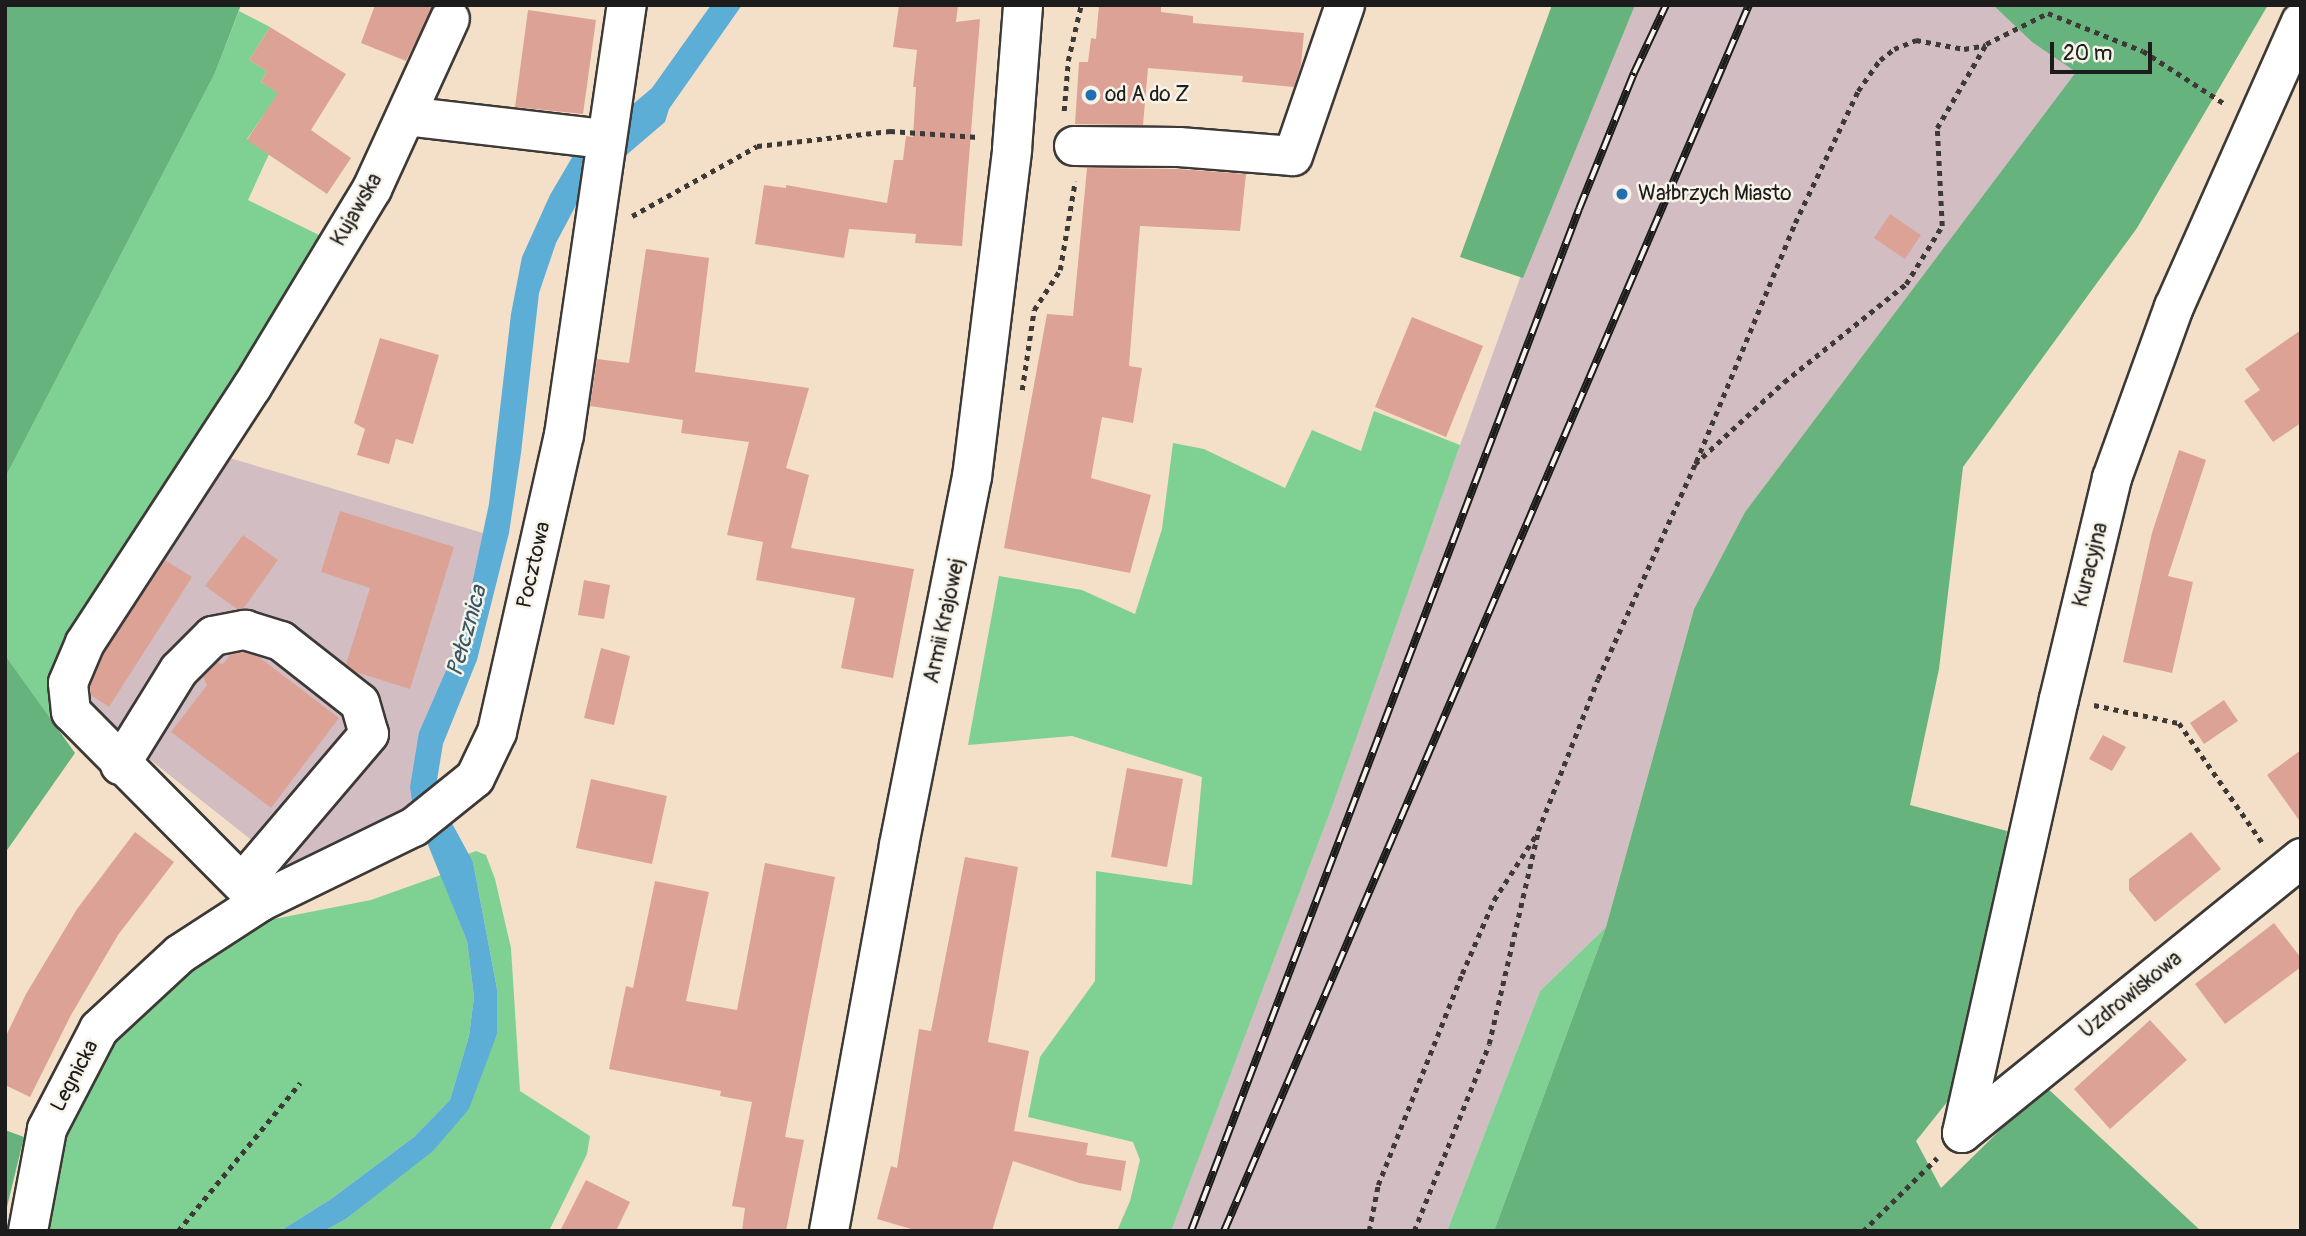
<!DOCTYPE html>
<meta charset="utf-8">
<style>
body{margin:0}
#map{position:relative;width:2306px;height:1236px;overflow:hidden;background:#f4e0c8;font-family:Pangolin,sans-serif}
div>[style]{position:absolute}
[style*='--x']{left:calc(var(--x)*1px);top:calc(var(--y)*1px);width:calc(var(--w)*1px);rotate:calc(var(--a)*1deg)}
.industrial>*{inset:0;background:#d2bec2}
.green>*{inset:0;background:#7fd193}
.forest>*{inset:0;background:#67b37d}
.water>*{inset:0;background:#5caed7}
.building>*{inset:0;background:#dda296}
.path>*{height:4.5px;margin-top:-2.25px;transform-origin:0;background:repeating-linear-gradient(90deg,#3c3936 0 5px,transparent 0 10px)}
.roads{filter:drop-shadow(2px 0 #3c3936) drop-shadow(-2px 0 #3c3936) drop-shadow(0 2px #3c3936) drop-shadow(0 -2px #3c3936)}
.minor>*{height:38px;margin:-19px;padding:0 19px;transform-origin:19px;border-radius:19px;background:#fff}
.major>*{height:38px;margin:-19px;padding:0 19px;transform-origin:19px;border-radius:19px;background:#fff}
.rail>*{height:8px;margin-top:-4px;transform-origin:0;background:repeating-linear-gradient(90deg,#f7f3e8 0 16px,#1c1c1c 0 32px);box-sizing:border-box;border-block:2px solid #1c1c1c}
.dots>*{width:19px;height:19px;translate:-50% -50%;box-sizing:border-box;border:4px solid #f7f3e8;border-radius:50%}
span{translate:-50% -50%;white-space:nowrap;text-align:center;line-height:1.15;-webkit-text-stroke:5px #f7f3e8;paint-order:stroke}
.poi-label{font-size:21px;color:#1c1c1c}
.left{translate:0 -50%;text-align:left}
.street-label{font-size:21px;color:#1c1c1c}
.water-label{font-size:23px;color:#365667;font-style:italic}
.frame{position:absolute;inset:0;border:7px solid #1c1c1c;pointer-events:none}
.scale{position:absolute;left:2050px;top:42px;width:102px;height:32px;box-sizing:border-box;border:4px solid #1c1c1c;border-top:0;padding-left:9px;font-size:21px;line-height:24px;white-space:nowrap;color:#1c1c1c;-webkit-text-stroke:5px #f7f3e8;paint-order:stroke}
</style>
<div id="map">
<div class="industrial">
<div style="clip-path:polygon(1618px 5px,1993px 5px,2032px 42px,2077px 71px,1745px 512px,1694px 609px,1606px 927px,1540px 991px,1447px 1231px,1168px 1231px,1460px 445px)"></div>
<div style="clip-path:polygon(223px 456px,483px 533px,469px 598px,451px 659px,419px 732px,413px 808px,289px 870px,75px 700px)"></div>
</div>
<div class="green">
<div style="clip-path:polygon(239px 11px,270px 27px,249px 60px,267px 71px,261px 82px,279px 93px,247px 139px,269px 154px,248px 200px,321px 236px,58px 681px,54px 724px,5px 655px,5px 478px,215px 73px)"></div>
<div style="clip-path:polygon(1374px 411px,1460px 445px,1331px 809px,1171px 1231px,1117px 1231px,1130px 1201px,1140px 1160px,1133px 1142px,1028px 1117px,1040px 1057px,1095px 981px,1096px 871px,1192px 885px,1202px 777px,1072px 736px,968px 745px,999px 576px,1082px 590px,1135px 614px,1162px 529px,1173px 443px,1204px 449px,1285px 488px,1312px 430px,1361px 451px)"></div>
<div style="clip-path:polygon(476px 851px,486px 855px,495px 879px,511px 948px,520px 1091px,590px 1136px,587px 1154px,549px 1231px,324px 1231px,346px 1219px,432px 1151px,497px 1034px,497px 989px,473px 862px,468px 854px)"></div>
<div style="clip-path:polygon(441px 875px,467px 941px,474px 997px,469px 1036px,450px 1100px,414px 1137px,331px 1199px,280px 1231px,38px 1231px,57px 1134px,110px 1035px,186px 964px,269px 920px,371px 900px)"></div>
<div style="clip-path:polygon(1606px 927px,1494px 1231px,1447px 1231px,1540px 991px)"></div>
</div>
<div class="forest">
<div style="clip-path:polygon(5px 5px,241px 5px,215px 73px,5px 478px)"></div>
<div style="clip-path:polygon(1552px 5px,1635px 5px,1523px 278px,1460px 257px)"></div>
<div style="clip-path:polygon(1993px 5px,2268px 5px,2137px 228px,1963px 467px,1939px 669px,1910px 805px,2007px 831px,1967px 1077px,1916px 1141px,1941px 1188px,2045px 1086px,2201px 1231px,1494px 1231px,1606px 927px,1694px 609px,1745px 512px,2076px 72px,2032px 42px)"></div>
<div style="clip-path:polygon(5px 655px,75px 753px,5px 853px)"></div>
<div style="clip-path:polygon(5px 1130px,24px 1137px,5px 1215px)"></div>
</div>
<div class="water">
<div style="clip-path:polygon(711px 5px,742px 5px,669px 109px,665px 122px,583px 192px,556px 243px,539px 293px,521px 453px,509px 533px,477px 660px,443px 744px,435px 792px,473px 862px,497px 989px,497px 1034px,469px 1109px,433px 1151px,346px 1219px,324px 1231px,280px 1231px,331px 1199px,414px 1137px,450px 1100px,469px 1036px,474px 997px,467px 941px,413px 808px,410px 787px,419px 732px,451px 659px,469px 598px,489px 504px,511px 314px,522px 257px,550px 195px,574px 154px,652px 88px)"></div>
</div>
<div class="building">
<div style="clip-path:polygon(375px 5px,434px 5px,406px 61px,361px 43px)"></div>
<div style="clip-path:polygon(899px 5px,958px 5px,956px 22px,980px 19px,962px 246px,915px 243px,916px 234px,849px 229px,844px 258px,755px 244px,764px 185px,786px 188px,786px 185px,887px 203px,894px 160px,903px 160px,906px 136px,913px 137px,916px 87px,913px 87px,917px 50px,893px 47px)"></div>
<div style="clip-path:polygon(1099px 5px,1161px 5px,1161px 12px,1193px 16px,1193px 23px,1304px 33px,1301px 65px,1294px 87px,1242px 82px,1243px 76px,1148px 68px,1143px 125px,1075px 124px,1079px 62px,1088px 62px,1091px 38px,1096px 39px)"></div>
<div style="clip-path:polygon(528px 10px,596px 20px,583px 114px,515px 107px)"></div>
<div style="clip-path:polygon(270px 27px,346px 74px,311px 130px,351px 158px,327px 194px,247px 140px,278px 93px,261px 82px,267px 71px,249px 60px)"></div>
<div style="clip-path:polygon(1087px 168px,1178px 169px,1246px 174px,1240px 231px,1140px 226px,1129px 366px,1142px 368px,1133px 423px,1102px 417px,1091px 478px,1151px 495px,1130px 573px,1004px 548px,1047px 314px,1073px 316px)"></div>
<div style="clip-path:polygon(1890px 214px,1921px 235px,1905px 259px,1874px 238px)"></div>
<div style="clip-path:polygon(646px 249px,709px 258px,695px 372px,809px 388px,786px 468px,809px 475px,791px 548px,914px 569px,893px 678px,841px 668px,855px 598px,756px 580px,763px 542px,727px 535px,749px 442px,681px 433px,683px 420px,590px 406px,597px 359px,629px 363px)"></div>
<div style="clip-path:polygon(1412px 317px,1483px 346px,1446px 437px,1375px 407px)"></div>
<div style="clip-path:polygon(2301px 330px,2301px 423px,2273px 442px,2244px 401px,2260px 390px,2245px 369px)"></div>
<div style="clip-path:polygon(380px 338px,439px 355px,413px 444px,396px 439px,389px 464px,357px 455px,365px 429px,354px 423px)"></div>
<div style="clip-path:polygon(2179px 450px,2206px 460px,2168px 576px,2193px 582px,2172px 673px,2123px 662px,2152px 533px)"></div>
<div style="clip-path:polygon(340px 511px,454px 547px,410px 689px,356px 672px,346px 664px,370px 588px,321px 572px)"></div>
<div style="clip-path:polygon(243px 535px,278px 560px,243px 609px,237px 609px,205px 586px)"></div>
<div style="clip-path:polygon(165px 560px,192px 577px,109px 707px,91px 695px,90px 686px,104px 653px)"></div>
<div style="clip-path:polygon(584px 580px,610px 585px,604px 619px,578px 615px)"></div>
<div style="clip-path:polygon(601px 648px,630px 656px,614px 725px,584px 718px)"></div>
<div style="clip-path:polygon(244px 652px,259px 657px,339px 718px,271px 808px,171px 732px,207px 685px,203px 677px,217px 663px,223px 664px,230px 655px)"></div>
<div style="clip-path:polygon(2224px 700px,2238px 721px,2204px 744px,2190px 723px)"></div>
<div style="clip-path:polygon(2103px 735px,2126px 747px,2112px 771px,2089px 759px)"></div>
<div style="clip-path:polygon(2301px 750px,2301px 823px,2267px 775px)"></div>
<div style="clip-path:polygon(1127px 768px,1183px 779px,1167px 867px,1111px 857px)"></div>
<div style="clip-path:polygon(591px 779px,667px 796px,652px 864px,576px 848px)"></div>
<div style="clip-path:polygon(135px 832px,174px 862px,118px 935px,71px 1015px,30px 1097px,5px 1085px,5px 1038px,26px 994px,77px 909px)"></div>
<div style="clip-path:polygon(2191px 832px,2221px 869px,2155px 922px,2129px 890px,2129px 879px)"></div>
<div style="clip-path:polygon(965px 857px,1018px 867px,988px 1042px,1029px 1051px,1014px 1131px,1088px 1143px,1086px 1155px,1126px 1161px,1121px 1191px,1079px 1183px,1013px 1161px,992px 1231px,918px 1231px,877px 1219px,891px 1166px,897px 1168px,919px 1029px,931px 1031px)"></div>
<div style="clip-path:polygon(765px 863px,835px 877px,785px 1137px,804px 1140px,786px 1231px,742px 1231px,745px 1208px,732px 1206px,752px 1102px,720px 1096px,721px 1091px,609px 1069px,626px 986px,633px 988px,655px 881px,709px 892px,686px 1001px,737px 1010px)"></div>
<div style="clip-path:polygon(2274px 923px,2301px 958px,2301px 967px,2225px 1024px,2195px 984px)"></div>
<div style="clip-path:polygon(2150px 1020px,2187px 1060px,2110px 1129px,2074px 1089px)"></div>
<div style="clip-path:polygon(586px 1180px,630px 1202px,616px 1231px,560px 1231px)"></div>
</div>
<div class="path">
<div style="--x:1064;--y:111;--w:50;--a:-85.4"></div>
<div style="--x:1068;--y:61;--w:57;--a:-76.9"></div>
<div style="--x:632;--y:216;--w:143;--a:-29.2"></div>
<div style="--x:757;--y:146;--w:134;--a:-6.4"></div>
<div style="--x:890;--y:131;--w:88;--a:3.9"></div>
<div style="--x:1022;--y:390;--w:81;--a:-81.5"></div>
<div style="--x:1034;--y:310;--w:48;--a:-57"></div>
<div style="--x:1060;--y:270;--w:90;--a:-80.4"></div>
<div style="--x:1696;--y:462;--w:259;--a:-67.5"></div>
<div style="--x:1795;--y:223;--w:146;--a:-64.5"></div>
<div style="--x:1858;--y:91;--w:38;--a:-55"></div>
<div style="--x:1880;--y:60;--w:18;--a:-38"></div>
<div style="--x:1894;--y:49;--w:24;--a:-22"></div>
<div style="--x:1916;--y:40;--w:49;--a:10.6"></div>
<div style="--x:1964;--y:49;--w:22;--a:-10"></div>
<div style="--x:2094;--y:705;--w:87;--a:12"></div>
<div style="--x:2179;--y:723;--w:145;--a:55.1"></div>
<div style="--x:178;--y:1231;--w:192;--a:-50.5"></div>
<div style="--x:1369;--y:1231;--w:47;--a:-78.9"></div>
<div style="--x:1378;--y:1185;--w:227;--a:-68.3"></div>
<div style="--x:1462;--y:974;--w:81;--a:-66.6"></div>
<div style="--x:1494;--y:900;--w:77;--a:-57.1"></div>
<div style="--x:1414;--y:1231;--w:201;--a:-68.1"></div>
<div style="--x:1489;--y:1044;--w:219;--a:-77"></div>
<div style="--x:1538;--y:831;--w:163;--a:-68.5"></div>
<div style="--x:1598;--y:679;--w:236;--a:-65.7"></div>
<div style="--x:1695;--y:464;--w:121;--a:-42.7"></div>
<div style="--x:1784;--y:382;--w:156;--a:-38.8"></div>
<div style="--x:1906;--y:284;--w:68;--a:-58.2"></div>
<div style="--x:1942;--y:226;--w:98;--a:-92.9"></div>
<div style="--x:1937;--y:128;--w:97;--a:-59.7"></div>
<div style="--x:1986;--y:44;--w:69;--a:-26.6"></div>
<div style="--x:2048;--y:13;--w:102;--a:21.8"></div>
<div style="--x:2143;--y:51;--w:98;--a:32.9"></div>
<div style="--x:1863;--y:1231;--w:104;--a:-44.6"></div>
</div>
<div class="roads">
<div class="minor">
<div style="--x:406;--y:116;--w:201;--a:6.6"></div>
<div style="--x:1074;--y:146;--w:105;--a:0.5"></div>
<div style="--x:1179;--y:147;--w:114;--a:4.5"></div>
<div style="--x:1293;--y:156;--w:160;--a:-71"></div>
<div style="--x:120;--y:765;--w:112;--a:-58.2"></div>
<div style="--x:179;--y:670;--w:48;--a:-45"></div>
<div style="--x:213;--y:636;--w:33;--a:-11"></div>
<div style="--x:245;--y:630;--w:38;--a:17"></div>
<div style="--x:281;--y:641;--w:100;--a:38.1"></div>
<div style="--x:360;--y:703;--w:32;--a:74"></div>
<div style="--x:369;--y:734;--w:196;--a:130.4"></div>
<div style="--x:260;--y:902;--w:268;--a:-134.8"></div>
<div style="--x:71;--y:712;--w:29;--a:-96"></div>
<div style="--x:68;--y:683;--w:43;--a:-67"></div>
<div style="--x:85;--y:643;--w:306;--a:-56.9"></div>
<div style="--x:252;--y:387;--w:232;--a:-58.8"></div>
<div style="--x:372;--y:189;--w:187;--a:-65.4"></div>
<div style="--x:1962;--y:1133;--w:445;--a:-77.4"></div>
<div style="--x:2059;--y:699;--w:227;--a:-76.5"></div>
<div style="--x:2112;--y:478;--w:182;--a:-70.1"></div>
<div style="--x:2174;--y:307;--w:312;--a:-66"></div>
<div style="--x:1962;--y:1133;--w:437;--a:-39"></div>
<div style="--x:28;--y:1231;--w:104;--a:-79.4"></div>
<div style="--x:47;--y:1129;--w:113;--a:-62.5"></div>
<div style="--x:99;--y:1029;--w:110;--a:-42.8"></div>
<div style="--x:180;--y:954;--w:95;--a:-33"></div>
<div style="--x:260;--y:902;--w:171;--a:-26"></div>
<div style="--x:414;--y:827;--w:78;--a:-38.8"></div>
<div style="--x:475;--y:778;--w:51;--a:-64.4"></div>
<div style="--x:497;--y:732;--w:304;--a:-77.3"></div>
<div style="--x:564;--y:435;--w:435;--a:-81.7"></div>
</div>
<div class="major">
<div style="--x:829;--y:1231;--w:392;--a:-79.7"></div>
<div style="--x:899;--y:845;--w:375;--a:-78.8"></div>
<div style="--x:972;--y:477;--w:330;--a:-83"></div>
<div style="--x:1012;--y:149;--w:144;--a:-85.6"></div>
</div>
</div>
<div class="rail">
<div style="--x:1191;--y:1231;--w:1093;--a:-69.21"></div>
<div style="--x:1579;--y:209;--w:147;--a:-68"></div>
<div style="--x:1634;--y:73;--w:75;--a:-64.8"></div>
<div style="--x:1224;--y:1231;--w:1334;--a:-66.82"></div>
</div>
<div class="dots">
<div style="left:1091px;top:95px;background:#1f6fb2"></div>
<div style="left:1622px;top:194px;background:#1f6fb2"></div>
</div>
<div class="poi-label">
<span class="left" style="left:1105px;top:95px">od A do Z</span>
<span class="left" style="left:1638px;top:194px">Wałbrzych Miasto</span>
</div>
<div class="street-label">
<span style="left:357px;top:210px;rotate:-60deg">Kujawska</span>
<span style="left:534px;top:565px;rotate:-77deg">Pocztowa</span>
<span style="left:2091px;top:565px;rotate:-76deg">Kuracyjna</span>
<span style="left:945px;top:621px;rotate:-78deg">Armii Krajowej</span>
<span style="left:2131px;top:995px;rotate:-39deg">Uzdrowiskowa</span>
<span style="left:75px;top:1076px;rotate:-62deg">Legnicka</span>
</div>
<div class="water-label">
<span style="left:467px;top:631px;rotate:-74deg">Pełcznica</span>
</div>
<div class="frame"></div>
<div class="scale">20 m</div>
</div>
